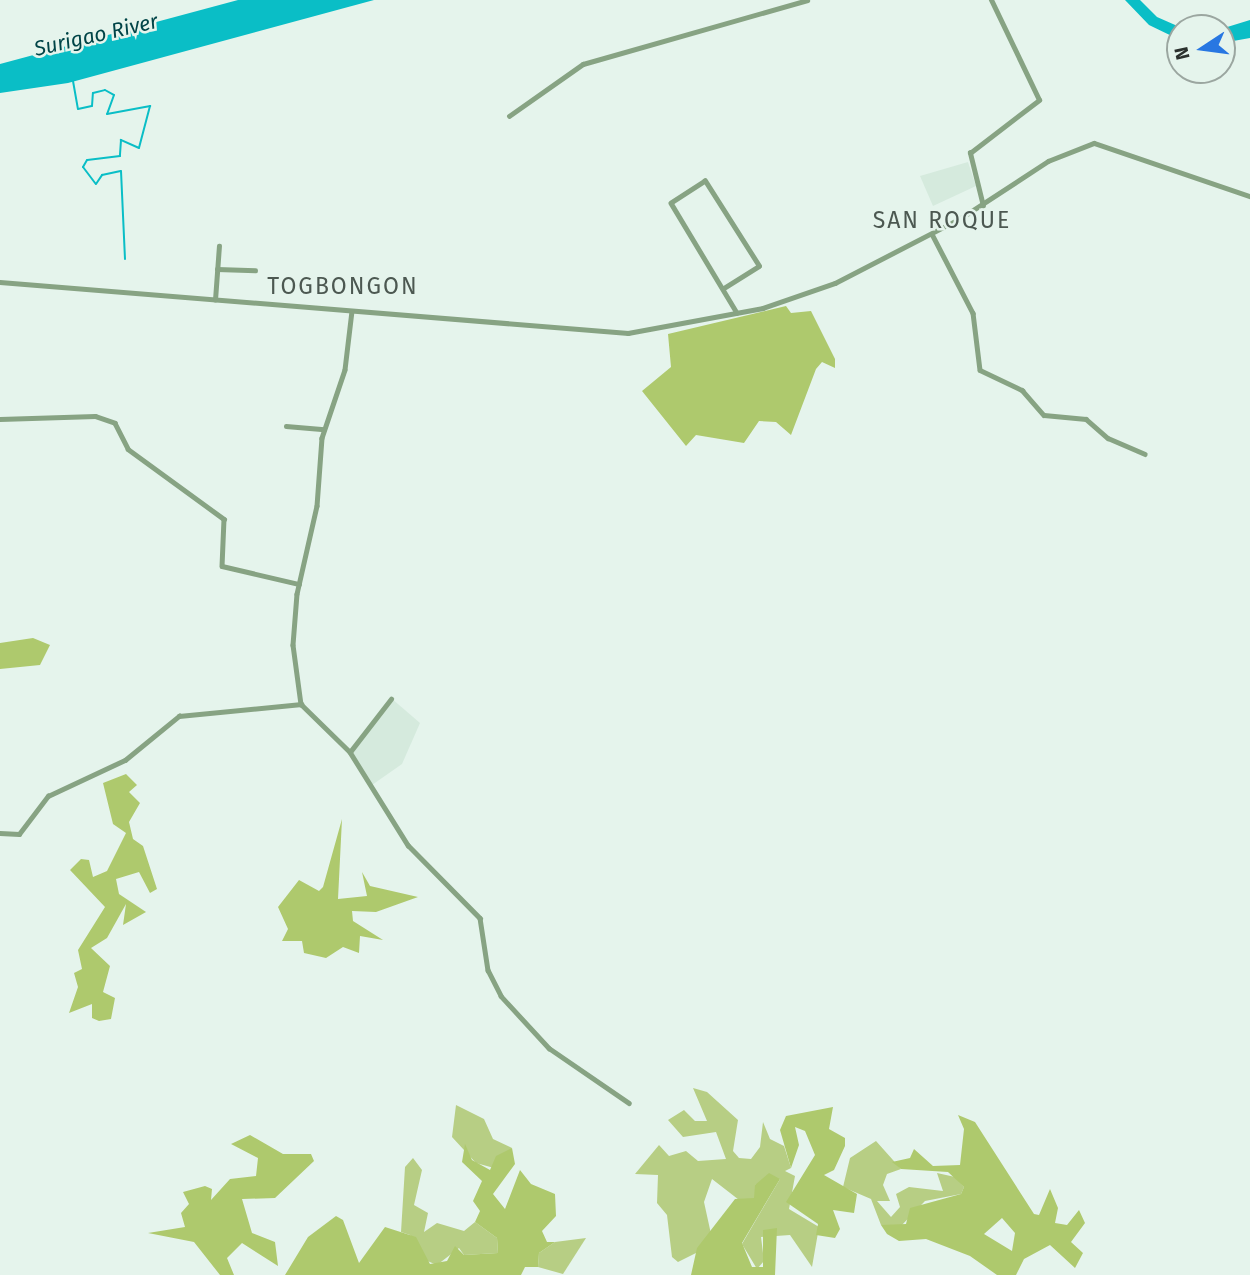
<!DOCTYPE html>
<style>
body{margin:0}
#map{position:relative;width:1250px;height:1275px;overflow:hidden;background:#e5f4ec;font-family:"Fira Sans",sans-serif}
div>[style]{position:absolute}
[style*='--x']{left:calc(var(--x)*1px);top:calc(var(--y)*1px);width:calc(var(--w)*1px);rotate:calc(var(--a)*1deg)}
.built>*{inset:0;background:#d5eadd}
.green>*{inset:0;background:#b7ce84}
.forest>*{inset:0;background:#aec96d}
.water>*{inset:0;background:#0abec6}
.stream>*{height:2px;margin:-1px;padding:0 1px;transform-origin:1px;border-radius:1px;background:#0abec6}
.minor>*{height:4.5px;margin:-2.25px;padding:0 2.25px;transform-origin:2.25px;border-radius:2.25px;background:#87a383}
span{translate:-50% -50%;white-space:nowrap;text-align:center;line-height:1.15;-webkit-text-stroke:5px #e5f4ec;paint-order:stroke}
.water-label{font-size:21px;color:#004447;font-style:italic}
.quarter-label{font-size:23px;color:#4c5851;letter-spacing:2px}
.north{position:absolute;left:1166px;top:14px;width:70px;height:70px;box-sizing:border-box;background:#e5f4ec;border:2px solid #9ba6a0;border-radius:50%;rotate:257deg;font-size:19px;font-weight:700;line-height:28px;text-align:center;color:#2b312e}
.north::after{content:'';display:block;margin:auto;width:24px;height:32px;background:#2877e2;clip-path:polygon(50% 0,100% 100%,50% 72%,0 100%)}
</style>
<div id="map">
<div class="built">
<div style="clip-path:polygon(968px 162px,976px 186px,933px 206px,920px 176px)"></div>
<div style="clip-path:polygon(391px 698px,420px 723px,402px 764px,372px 785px,351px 750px)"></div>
</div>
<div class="green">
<div style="clip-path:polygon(693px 1088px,707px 1092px,738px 1120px,733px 1151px,739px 1158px,751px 1159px,760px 1147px,763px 1122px,770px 1139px,784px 1146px,791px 1168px,785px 1171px,795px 1176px,789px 1209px,819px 1227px,812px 1267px,790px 1235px,761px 1237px,764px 1261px,757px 1269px,742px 1244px,780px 1179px,755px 1185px,755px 1198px,743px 1203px,712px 1179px,704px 1202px,711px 1234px,696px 1253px,678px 1262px,672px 1257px,667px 1215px,657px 1203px,658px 1175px,635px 1174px,659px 1145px,669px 1156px,686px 1151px,698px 1161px,726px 1159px,716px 1132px,683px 1137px,668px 1120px,684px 1110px,695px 1121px,707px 1121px)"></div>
<div style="clip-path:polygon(456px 1105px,484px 1119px,493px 1139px,512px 1148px,494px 1168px,476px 1163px,452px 1137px)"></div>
<div style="clip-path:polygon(876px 1141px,901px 1169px,887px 1174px,883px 1185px,890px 1201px,877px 1201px,891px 1217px,900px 1207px,896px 1194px,909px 1187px,943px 1191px,937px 1173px,955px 1177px,964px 1187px,961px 1194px,925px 1201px,900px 1227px,881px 1225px,871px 1199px,843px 1187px,850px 1158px)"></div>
<div style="clip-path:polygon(413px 1158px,422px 1170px,414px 1205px,428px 1213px,424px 1232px,437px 1223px,464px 1231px,475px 1222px,497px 1238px,498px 1253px,464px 1255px,459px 1248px,437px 1265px,425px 1260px,410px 1235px,401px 1232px,405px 1167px)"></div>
<div style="clip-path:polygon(586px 1238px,563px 1274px,538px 1267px,539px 1253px,555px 1242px)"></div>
</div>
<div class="forest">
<div style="clip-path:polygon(786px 306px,791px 313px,811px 311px,835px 359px,835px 368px,822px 362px,816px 369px,791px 435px,776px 422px,759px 421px,744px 443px,696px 435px,686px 446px,642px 391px,671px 367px,668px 334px)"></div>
<div style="clip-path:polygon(33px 638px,50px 645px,40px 665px,0 669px,0 643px)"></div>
<div style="clip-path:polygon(126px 774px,137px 785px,129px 792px,140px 803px,129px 822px,133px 839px,143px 846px,157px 889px,150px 893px,139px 872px,116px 879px,119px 894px,146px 912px,123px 925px,126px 904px,107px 938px,91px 948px,110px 966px,103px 992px,115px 998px,111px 1019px,99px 1021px,92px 1018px,92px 1004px,69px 1013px,78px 987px,74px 973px,82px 969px,78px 950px,105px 907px,70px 870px,81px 859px,89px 860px,93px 877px,107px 871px,126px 833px,113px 824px,103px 783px)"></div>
<div style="clip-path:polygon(342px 819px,338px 899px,367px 896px,362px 872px,370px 886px,418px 897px,376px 912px,352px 911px,353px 921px,383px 940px,360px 936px,359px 953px,343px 947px,326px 958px,304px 953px,302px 941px,282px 941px,288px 929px,278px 907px,299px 880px,319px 891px,323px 887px)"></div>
<div style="clip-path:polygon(833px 1107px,829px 1129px,845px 1138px,845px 1146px,834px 1170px,824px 1175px,857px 1194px,854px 1213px,833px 1210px,840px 1229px,835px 1238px,816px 1235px,818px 1224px,786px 1202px,815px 1155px,805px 1131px,795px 1127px,799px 1145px,791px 1168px,780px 1130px,786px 1116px)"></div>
<div style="clip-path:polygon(evenodd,958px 1115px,975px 1122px,1034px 1214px,1039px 1215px,1050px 1189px,1058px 1208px,1055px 1223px,1067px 1225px,1079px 1210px,1085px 1223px,1071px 1242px,1083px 1253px,1075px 1268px,1050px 1245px,1024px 1259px,1016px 1275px,997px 1275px,970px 1256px,926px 1239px,899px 1241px,887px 1234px,881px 1225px,906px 1224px,910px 1208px,961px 1194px,964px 1187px,948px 1172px,901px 1169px,892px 1162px,910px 1158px,914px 1149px,933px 1166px,960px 1165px,964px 1129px,958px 1115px,1002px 1218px,1015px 1233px,1012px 1251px,984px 1234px,1002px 1218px)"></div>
<div style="clip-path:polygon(250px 1135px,283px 1154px,311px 1154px,314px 1161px,275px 1198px,242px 1199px,252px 1233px,275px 1242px,278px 1266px,242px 1243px,227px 1258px,234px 1275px,220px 1275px,194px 1242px,148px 1233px,185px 1227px,181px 1213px,189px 1204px,183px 1192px,205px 1186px,212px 1189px,211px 1200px,230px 1179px,256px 1176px,258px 1158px,231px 1144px)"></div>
<div style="clip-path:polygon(465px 1144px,472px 1160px,490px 1170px,496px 1156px,512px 1148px,515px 1164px,493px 1194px,505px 1209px,520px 1170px,531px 1184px,555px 1194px,556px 1216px,542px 1231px,547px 1242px,555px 1242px,539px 1253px,538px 1267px,525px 1267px,521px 1275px,285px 1275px,308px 1237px,336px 1216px,343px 1220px,359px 1263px,385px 1227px,416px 1237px,430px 1264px,447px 1261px,455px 1246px,464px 1255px,498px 1253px,497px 1238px,475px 1222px,480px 1211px,473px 1201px,482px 1181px,462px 1162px)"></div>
<div style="clip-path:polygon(769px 1173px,780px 1179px,742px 1243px,752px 1267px,763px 1267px,763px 1230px,777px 1228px,775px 1275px,691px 1275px,697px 1248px,735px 1199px,754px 1198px,755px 1185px)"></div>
</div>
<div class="water">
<div style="clip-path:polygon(238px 0,374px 0,68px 83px,0 93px,0 64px)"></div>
<div style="clip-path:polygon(1125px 0,1140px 0,1157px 17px,1182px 28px,1196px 22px,1224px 28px,1250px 20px,1250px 38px,1222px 43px,1222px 28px,1180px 28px,1178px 39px,1149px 25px)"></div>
</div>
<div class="stream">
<div style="--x:73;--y:81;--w:28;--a:80"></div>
<div style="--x:78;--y:109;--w:14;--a:-12"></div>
<div style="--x:92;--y:106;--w:13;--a:-86"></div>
<div style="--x:93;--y:93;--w:12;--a:-14"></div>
<div style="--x:105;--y:90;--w:10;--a:29"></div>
<div style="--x:114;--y:95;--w:20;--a:110"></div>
<div style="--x:107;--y:114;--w:44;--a:-10.5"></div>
<div style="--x:150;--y:106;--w:43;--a:104.7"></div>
<div style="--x:139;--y:148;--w:20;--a:-156"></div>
<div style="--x:121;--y:140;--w:16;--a:94"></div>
<div style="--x:120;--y:156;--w:33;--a:173"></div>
<div style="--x:87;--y:160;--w:8;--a:120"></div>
<div style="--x:83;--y:167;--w:21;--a:53"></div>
<div style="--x:96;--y:184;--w:11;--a:-56"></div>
<div style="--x:102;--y:175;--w:19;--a:-12"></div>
<div style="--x:121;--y:171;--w:88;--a:87.4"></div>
</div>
<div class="minor">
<div style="--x:509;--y:116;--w:90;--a:-35.1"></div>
<div style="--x:583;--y:64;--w:233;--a:-15.9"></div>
<div style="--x:983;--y:206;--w:55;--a:-103.8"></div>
<div style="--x:970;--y:153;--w:87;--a:-37.5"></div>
<div style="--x:1039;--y:100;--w:111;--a:-115.6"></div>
<div style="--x:932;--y:234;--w:89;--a:62.6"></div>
<div style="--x:973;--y:313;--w:57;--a:83"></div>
<div style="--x:980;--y:370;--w:47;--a:25.5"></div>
<div style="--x:1022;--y:390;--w:33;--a:49"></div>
<div style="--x:1044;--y:415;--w:42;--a:5.4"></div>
<div style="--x:1086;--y:419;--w:29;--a:41"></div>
<div style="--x:1108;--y:438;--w:40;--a:23.4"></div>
<div style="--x:217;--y:269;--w:38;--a:2"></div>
<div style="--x:0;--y:282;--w:630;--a:4.64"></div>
<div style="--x:628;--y:333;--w:137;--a:-10.5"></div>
<div style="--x:763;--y:308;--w:76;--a:-19.1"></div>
<div style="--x:835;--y:283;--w:142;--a:-27.3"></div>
<div style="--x:961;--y:218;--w:104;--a:-33.2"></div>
<div style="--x:1048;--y:161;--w:49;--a:-21.4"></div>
<div style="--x:1094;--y:143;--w:165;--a:18.8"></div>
<div style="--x:724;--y:288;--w:41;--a:-32.2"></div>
<div style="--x:759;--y:266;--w:101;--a:-122.4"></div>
<div style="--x:705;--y:181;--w:40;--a:147.1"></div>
<div style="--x:671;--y:203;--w:128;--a:59"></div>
<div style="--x:215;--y:300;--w:54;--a:-85.8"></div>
<div style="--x:352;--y:311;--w:59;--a:96.8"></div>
<div style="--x:345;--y:370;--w:72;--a:108.7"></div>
<div style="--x:322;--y:438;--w:68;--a:94.2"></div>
<div style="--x:317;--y:506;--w:90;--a:102.8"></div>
<div style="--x:297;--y:594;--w:51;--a:94.5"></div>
<div style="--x:293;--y:645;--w:60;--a:82.3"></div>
<div style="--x:301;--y:704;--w:69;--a:44.4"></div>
<div style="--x:350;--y:752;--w:110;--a:58.1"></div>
<div style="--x:408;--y:845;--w:103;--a:45.4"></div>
<div style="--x:480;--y:918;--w:53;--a:81.3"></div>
<div style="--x:488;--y:970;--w:29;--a:63"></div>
<div style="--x:501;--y:996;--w:71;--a:47.3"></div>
<div style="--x:549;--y:1048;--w:97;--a:34.5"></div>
<div style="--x:0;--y:419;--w:95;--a:-1.8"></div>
<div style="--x:95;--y:416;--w:21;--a:19"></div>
<div style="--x:115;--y:423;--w:29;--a:63"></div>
<div style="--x:128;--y:449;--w:119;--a:36.1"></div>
<div style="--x:224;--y:519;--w:47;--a:92.4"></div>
<div style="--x:222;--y:566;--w:79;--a:13.2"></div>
<div style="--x:286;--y:426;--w:38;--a:5"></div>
<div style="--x:350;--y:752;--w:67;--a:-52.3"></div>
<div style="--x:0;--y:833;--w:19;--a:3"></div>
<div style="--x:19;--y:834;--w:48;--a:-52.7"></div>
<div style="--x:48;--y:796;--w:85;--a:-25.1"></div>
<div style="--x:125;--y:760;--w:70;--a:-39.2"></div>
<div style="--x:179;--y:716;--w:123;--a:-5.6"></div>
</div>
<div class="water-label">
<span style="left:96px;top:35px;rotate:-13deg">Surigao River</span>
</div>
<div class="quarter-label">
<span style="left:942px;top:220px">SAN ROQUE</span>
<span style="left:343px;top:286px">TOGBONGON</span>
</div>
<div class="north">N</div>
</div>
